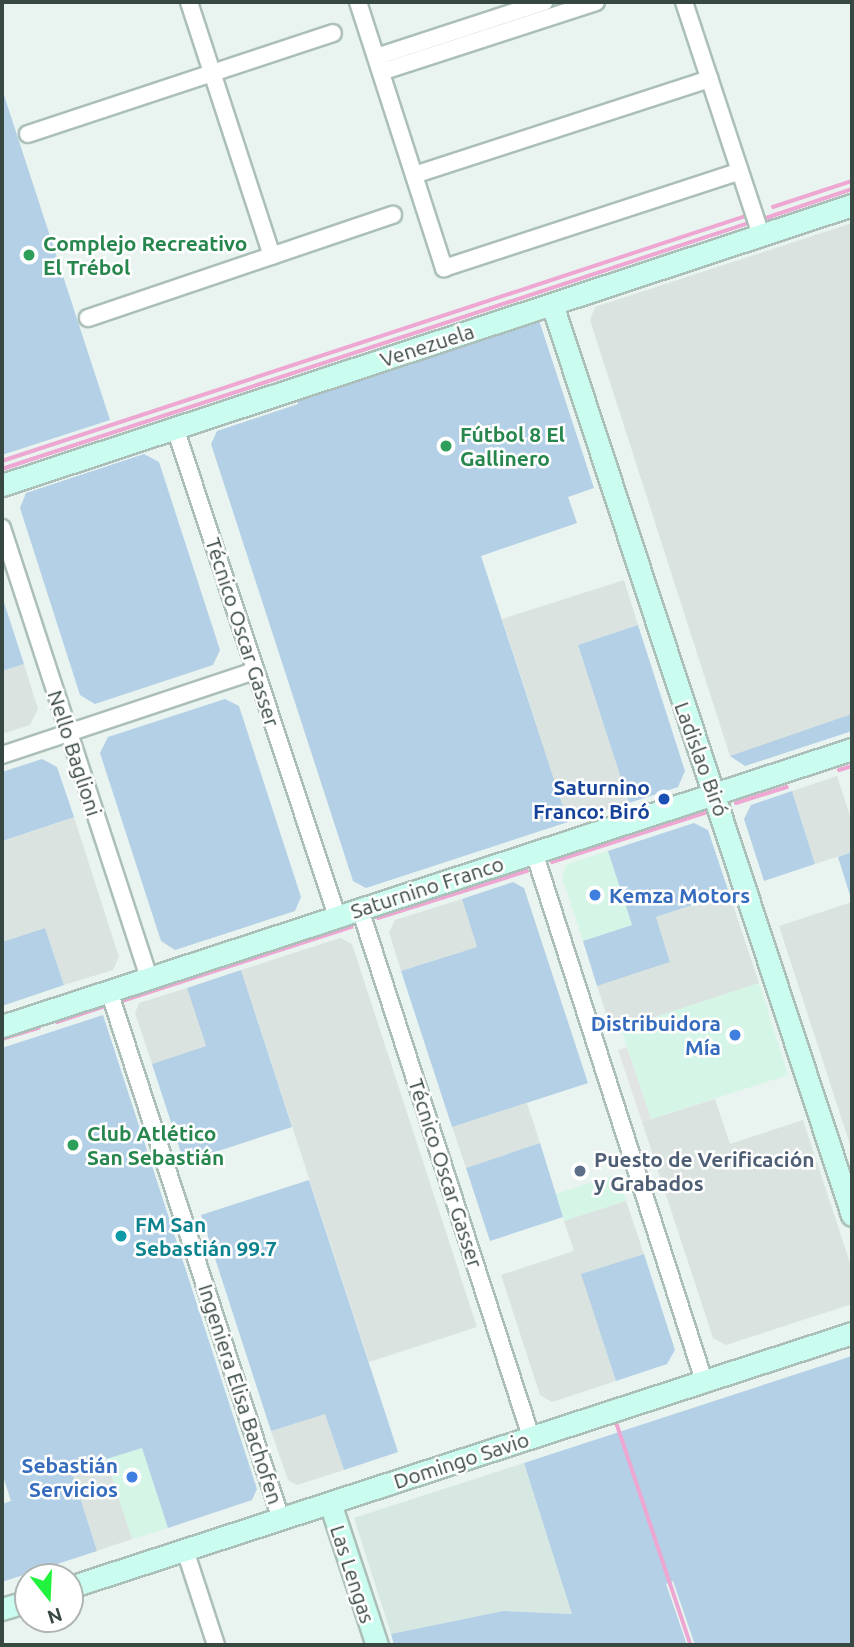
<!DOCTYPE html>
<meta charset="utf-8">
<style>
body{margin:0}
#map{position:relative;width:854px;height:1647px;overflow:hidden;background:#e9f4f0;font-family:Ubuntu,sans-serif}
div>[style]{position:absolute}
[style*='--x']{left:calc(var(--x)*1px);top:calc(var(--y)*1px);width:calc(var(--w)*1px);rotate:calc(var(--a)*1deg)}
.residential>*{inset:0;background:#d7e7e2}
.commercial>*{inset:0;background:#d5f5e7}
.industrial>*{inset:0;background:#dae3df}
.green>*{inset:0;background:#b3d0e6}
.parking>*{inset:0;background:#e0e5e3}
.stream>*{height:3.5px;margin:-1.75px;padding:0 1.75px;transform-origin:1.75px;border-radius:1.75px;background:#eea7d2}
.roads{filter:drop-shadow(2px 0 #abbfb8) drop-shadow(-2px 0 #abbfb8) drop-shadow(0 2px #abbfb8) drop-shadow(0 -2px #abbfb8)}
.street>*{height:16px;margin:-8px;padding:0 8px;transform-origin:8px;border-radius:8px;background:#fff}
.secondary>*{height:21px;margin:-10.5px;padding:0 10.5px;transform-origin:10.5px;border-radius:10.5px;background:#cafdef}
.dots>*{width:19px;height:19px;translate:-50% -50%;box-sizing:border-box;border:4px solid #fff;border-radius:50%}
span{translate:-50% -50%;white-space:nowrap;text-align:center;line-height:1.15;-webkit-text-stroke:5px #fff;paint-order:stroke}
.leisure-label{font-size:21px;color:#27864d;font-weight:700}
.left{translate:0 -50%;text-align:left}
.street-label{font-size:21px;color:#374741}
.transit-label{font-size:21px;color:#164399;font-weight:700}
.right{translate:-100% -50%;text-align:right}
.shop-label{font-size:21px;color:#366cbe;font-weight:700}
.service-label{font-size:21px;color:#4e5e75;font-weight:700}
.culture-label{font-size:21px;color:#0d838f;font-weight:700}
.frame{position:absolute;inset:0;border:4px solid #374741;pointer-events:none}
.north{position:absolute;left:14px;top:1563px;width:70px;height:70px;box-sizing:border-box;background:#fff;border:2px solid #afb5b3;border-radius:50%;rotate:162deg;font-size:19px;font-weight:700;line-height:28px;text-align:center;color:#374741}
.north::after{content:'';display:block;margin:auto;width:24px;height:32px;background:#21f23d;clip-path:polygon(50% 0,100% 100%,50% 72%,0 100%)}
</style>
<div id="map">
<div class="residential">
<div style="clip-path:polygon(524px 1463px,573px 1614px,503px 1611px,391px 1634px,354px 1518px)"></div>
</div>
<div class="commercial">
<div style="clip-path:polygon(608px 851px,632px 925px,583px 941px,562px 877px,567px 864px)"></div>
<div style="clip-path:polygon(759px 983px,788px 1075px,651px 1119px,621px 1028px)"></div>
<div style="clip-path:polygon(618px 1174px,626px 1201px,564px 1221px,556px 1194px)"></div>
<div style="clip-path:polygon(142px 1448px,168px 1528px,132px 1539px,106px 1459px)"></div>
</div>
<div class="industrial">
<div style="clip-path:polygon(852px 223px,852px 717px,730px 756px,590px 320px,595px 307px)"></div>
<div style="clip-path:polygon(624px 580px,638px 625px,578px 645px,629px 803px,568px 822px,502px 619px)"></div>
<div style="clip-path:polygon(24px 664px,38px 709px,30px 725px,2px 734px,2px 671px)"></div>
<div style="clip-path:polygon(837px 776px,852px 822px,852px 852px,815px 864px,792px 791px)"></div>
<div style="clip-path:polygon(74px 817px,119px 957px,113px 970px,64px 985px,45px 928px,2px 942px,2px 841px)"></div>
<div style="clip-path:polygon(729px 893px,759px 983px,612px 1031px,597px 986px,670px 962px,656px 917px)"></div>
<div style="clip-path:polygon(462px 899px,477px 947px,401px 971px,389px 932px,395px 920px)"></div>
<div style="clip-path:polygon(852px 902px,852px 1151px,779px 926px)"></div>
<div style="clip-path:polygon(340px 938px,352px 944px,477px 1327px,369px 1362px,241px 970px)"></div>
<div style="clip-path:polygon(187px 988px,206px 1046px,152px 1064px,135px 1013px,139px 1003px)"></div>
<div style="clip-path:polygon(715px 1099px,730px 1144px,803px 1120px,852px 1269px,852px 1304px,726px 1345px,713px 1338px,642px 1122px)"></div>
<div style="clip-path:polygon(527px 1103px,540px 1143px,466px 1168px,452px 1127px)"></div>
<div style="clip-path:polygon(626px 1201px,644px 1254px,582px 1274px,616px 1381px,552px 1402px,540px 1395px,501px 1275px,574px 1251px,564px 1221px)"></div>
<div style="clip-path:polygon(325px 1413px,344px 1470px,297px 1485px,288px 1480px,271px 1431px)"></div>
<div style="clip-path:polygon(106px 1459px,132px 1539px,97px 1551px,70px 1470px)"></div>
</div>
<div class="green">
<div style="clip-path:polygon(2px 89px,110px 420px,2px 455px)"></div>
<div style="clip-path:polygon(536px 311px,594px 488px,568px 497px,577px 523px,481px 556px,568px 822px,366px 888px,353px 881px,211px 444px,217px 431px,298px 404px,293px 390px)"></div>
<div style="clip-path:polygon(144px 454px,159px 462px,220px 650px,213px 665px,95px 704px,80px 695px,20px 508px,26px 493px)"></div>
<div style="clip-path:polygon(2px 596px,24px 664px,2px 671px)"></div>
<div style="clip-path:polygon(638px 625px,685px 771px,678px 787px,629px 803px,578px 645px)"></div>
<div style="clip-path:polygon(225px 699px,239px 706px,301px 897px,295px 911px,175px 950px,161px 941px,100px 753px,108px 737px)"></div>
<div style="clip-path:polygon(852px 714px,852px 731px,745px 766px,730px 756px)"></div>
<div style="clip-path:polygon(42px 759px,57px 767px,74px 817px,2px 841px,2px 772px)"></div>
<div style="clip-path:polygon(792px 791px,815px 864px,764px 881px,744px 819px,751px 805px)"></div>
<div style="clip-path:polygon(694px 823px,708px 830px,729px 893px,656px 917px,670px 962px,597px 986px,583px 941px,632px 925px,608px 851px)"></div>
<div style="clip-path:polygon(852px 852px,852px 902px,838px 857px)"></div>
<div style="clip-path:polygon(513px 882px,524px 888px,588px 1083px,452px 1127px,401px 971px,477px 947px,462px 899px)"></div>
<div style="clip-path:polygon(45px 928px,64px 985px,2px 1006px,2px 942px)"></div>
<div style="clip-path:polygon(241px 970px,292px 1127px,184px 1162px,152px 1064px,206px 1046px,187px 988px)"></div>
<div style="clip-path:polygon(103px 1015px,257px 1489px,252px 1500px,168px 1528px,142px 1448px,71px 1470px,97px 1551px,2px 1582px,2px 1504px,11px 1501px,2px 1473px,2px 1048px)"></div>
<div style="clip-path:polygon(540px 1143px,563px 1217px,490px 1241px,466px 1168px)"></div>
<div style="clip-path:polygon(309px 1180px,398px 1452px,344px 1470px,325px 1414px,271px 1431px,201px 1215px)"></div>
<div style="clip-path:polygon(644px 1254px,675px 1350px,667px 1364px,616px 1381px,581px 1274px)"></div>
<div style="clip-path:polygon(852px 1356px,852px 1645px,695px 1645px,673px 1581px,666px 1584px,687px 1645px,394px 1645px,391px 1634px,503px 1611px,572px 1614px,524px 1463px)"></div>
</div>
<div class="parking">
<div style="clip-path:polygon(627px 1047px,651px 1119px,642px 1122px,618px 1050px)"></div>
</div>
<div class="stream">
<div style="--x:773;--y:207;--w:83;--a:-18.2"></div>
<div style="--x:763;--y:219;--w:94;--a:-18.6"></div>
<div style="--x:2;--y:461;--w:783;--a:-18.23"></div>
<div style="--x:2;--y:469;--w:790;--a:-18.23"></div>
<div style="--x:839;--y:770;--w:14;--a:-17"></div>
<div style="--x:736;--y:803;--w:53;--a:-17.4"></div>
<div style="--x:552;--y:862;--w:161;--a:-17.8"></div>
<div style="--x:378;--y:918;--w:156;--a:-17.5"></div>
<div style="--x:122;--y:1001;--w:241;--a:-17.9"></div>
<div style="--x:57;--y:1022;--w:52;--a:-18.1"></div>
<div style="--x:2;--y:1039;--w:38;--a:-17"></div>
<div style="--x:616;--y:1421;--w:236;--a:71.5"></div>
</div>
<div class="roads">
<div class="street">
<div style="--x:189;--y:2;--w:267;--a:71.9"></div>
<div style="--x:358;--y:2;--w:280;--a:72.1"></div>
<div style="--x:444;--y:268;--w:311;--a:-18.1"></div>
<div style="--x:684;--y:2;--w:245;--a:71.7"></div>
<div style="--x:376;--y:57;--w:177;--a:-18.1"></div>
<div style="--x:381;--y:72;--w:226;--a:-18"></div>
<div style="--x:28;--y:134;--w:321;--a:-18.3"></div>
<div style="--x:414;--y:175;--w:311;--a:-18"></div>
<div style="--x:88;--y:318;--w:322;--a:-18.7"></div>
<div style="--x:175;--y:428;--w:514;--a:71.64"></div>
<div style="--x:2;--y:528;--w:473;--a:71.9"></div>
<div style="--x:2;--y:755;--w:267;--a:-18.4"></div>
<div style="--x:534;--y:852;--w:556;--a:72.18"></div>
<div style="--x:360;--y:909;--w:555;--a:72.05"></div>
<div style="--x:109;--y:991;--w:555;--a:71.96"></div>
<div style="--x:185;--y:1550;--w:100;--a:71.9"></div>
</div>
<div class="secondary">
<div style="--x:552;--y:304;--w:959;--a:71.77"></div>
<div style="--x:2;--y:485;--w:895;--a:-18.23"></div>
<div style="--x:2;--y:1026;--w:894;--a:-18.05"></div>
<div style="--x:330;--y:1503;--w:150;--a:71.7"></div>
<div style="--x:70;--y:1587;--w:822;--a:-17.99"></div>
<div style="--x:2;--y:1609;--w:27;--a:-17"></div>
</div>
</div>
<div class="dots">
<div style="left:29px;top:255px;background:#2e9e5b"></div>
<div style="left:446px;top:446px;background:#2e9e5b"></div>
<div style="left:664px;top:799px;background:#1a4fb4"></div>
<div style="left:595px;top:895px;background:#3f7fe0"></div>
<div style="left:735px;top:1035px;background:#3f7fe0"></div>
<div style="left:73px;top:1145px;background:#2e9e5b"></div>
<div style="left:580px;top:1171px;background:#5c6f8a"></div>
<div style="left:121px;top:1236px;background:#0f9aa8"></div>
<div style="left:132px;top:1477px;background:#3f7fe0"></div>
</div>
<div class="leisure-label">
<span class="left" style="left:43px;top:255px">Complejo Recreativo<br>El Trébol</span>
<span class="left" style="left:460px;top:446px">Fútbol 8 El<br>Gallinero</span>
<span class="left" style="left:87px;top:1145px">Club Atlético<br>San Sebastián</span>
</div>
<div class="street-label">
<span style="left:427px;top:345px;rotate:-18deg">Venezuela</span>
<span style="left:243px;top:632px;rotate:72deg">Técnico Oscar Gasser</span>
<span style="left:75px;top:753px;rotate:72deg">Nello Baglioni</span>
<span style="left:702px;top:759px;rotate:70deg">Ladislao Biró</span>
<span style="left:427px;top:887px;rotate:-18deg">Saturnino Franco</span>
<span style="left:446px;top:1173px;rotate:72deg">Técnico Oscar Gasser</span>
<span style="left:241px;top:1394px;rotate:72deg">Ingeniera Elisa Bachofen</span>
<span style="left:461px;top:1460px;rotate:-18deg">Domingo Savio</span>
<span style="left:353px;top:1574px;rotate:72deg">Las Lengas</span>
</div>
<div class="transit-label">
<span class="right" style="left:650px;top:799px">Saturnino<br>Franco: Biró</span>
</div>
<div class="shop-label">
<span class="left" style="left:609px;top:895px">Kemza Motors</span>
<span class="right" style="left:721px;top:1035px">Distribuidora<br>Mía</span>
<span class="right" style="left:118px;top:1477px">Sebastián<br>Servicios</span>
</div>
<div class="service-label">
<span class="left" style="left:594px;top:1171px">Puesto de Verificación<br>y Grabados</span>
</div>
<div class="culture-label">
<span class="left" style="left:135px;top:1236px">FM San<br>Sebastián 99.7</span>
</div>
<div class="frame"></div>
<div class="north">N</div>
</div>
